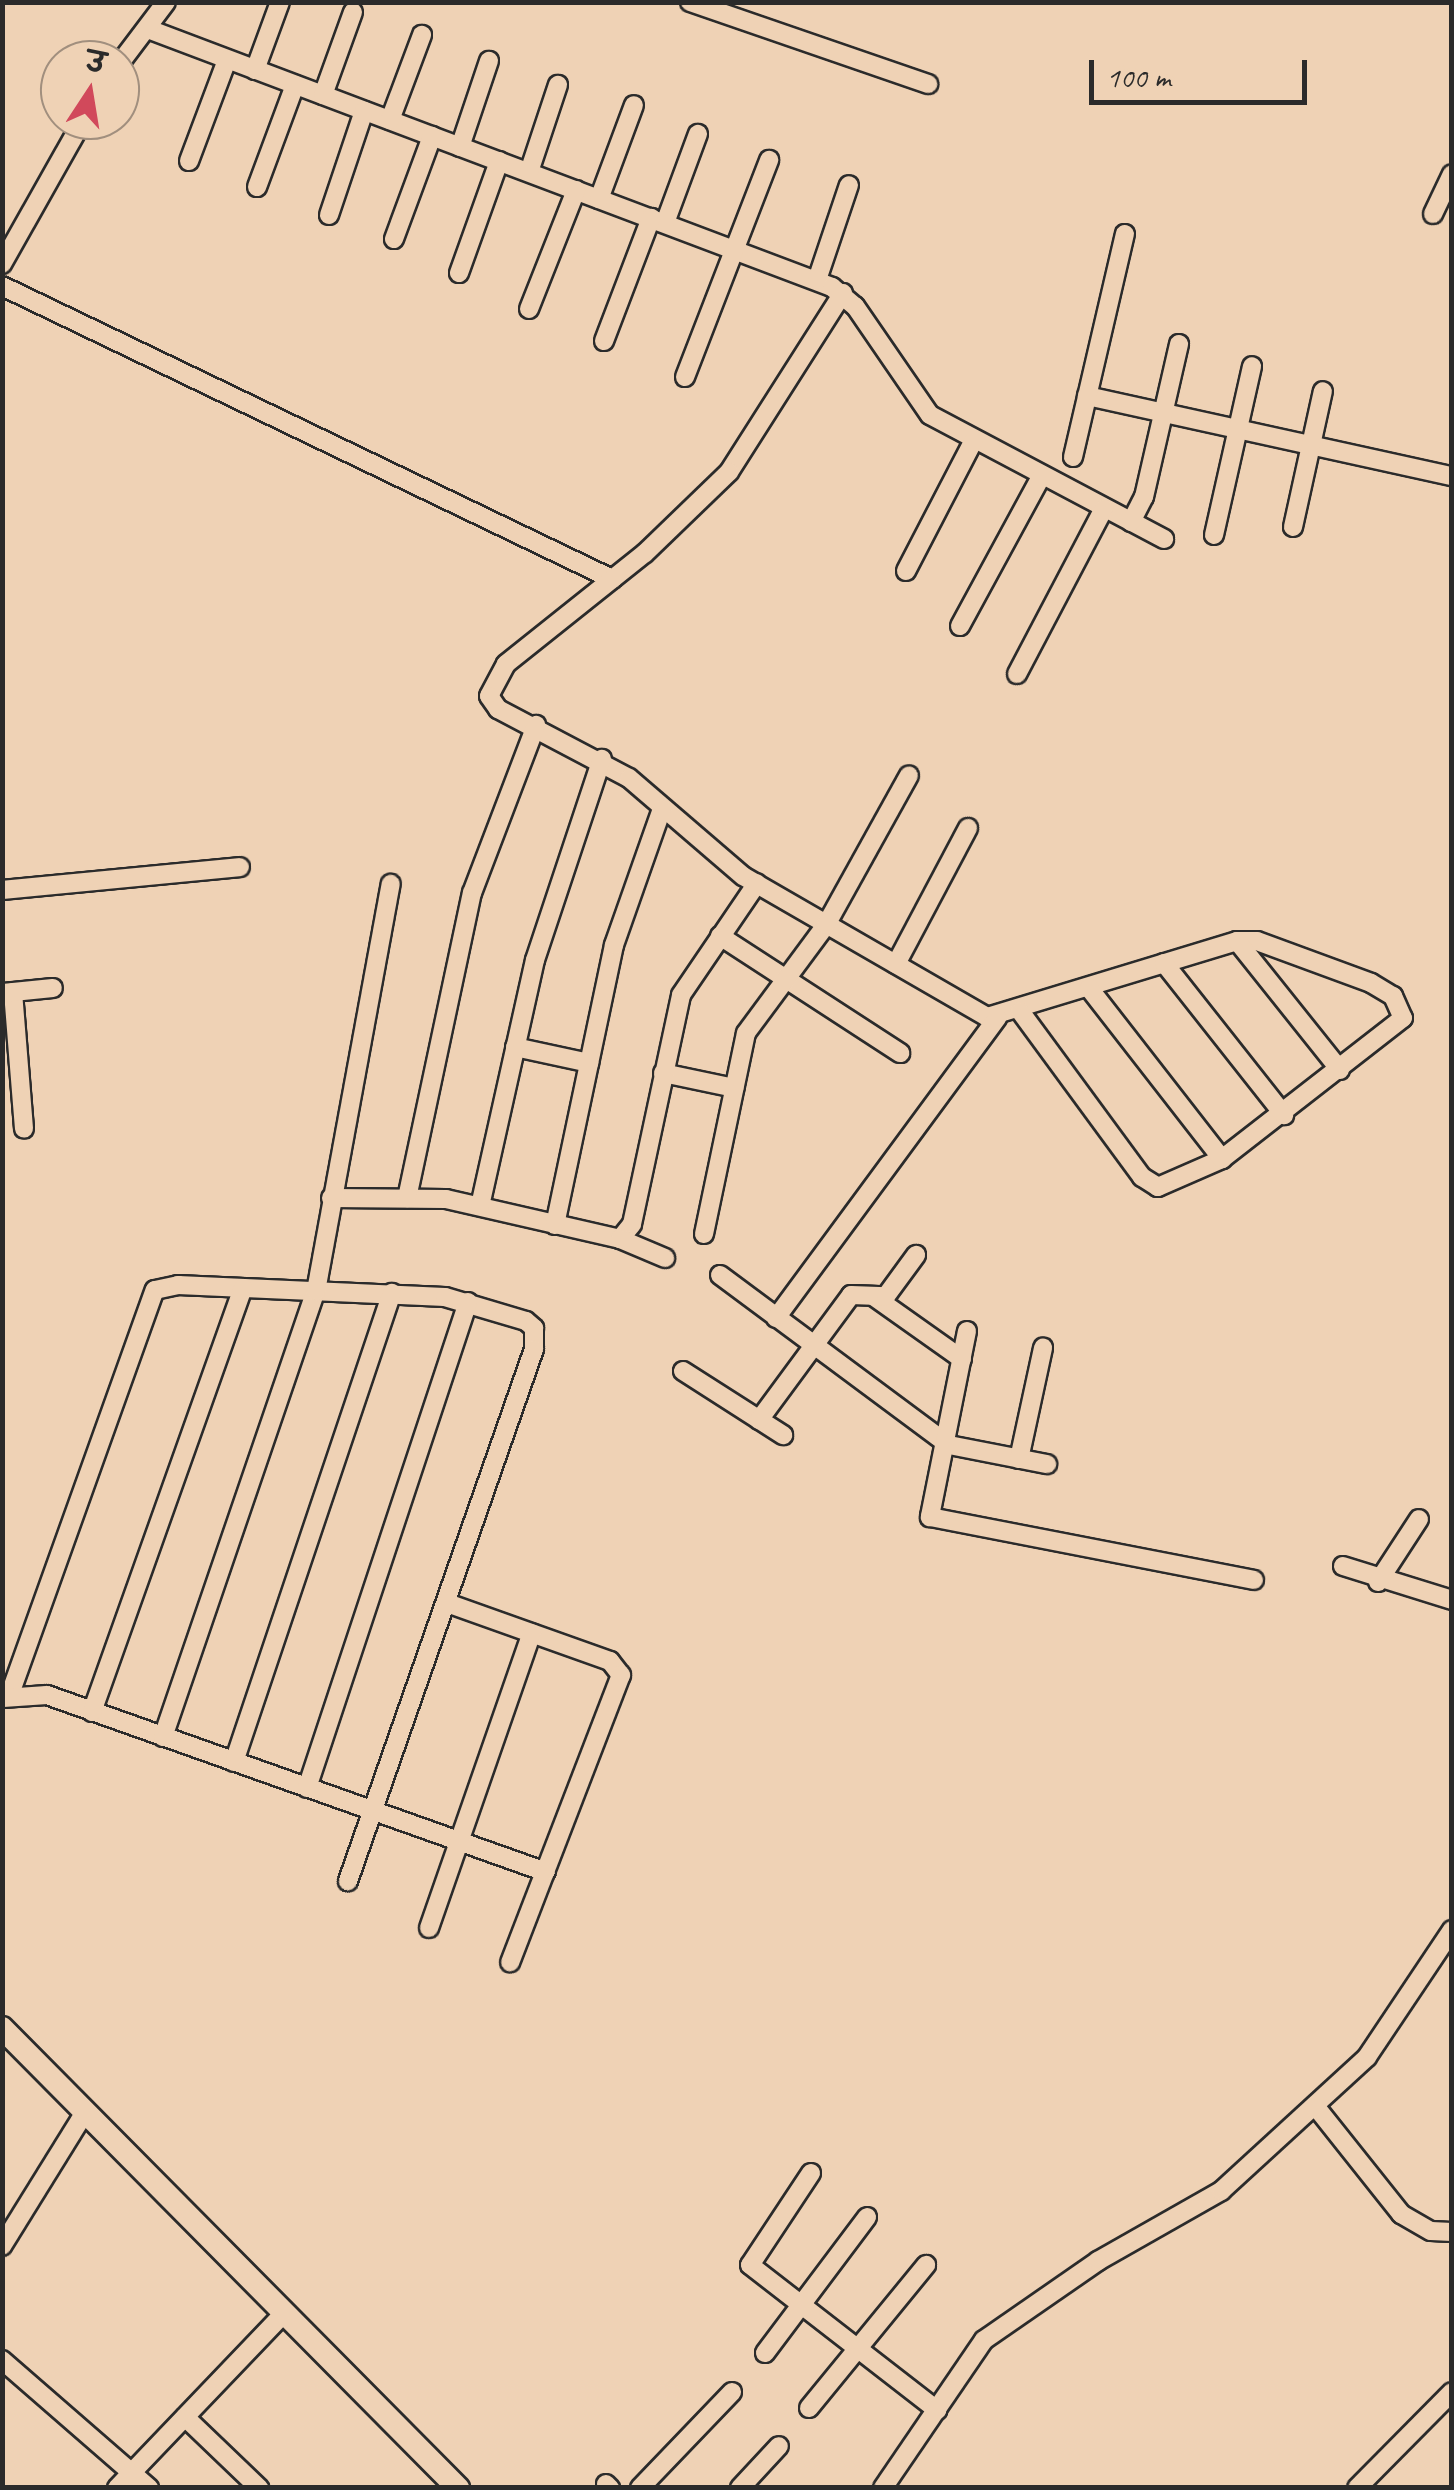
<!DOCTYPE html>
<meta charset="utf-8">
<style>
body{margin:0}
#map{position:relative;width:1454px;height:2490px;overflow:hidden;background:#efd2b5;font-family:Caveat,"Playpen Sans Deva",sans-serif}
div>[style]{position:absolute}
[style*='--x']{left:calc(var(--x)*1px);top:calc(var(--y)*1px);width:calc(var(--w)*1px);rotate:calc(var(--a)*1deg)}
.roads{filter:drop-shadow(2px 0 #2b2b2b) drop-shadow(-2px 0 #2b2b2b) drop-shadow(0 2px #2b2b2b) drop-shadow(0 -2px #2b2b2b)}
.minor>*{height:18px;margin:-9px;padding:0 9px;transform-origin:9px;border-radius:9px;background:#efd2b5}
.tertiary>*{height:22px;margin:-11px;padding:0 11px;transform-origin:11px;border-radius:11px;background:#efd2b5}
span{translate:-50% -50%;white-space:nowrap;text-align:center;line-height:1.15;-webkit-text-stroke:8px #efd2b5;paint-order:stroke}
.frame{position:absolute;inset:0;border:5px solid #2b2b2b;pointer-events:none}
.north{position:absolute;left:40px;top:40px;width:100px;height:100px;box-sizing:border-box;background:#efd2b5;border:2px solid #a18f7e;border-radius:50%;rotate:12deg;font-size:28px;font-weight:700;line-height:40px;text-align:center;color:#2b2b2b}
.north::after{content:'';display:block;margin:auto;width:35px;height:45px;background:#d1495b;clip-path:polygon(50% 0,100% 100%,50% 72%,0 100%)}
.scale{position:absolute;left:1089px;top:60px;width:218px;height:45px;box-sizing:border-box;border:5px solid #2b2b2b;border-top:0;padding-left:12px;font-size:30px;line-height:35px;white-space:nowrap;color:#2b2b2b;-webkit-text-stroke:8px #efd2b5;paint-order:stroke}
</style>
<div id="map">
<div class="roads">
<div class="minor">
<div style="--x:690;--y:2;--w:252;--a:19"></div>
<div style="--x:148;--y:29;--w:731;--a:20.67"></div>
<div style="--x:832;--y:287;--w:30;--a:40"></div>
<div style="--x:855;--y:306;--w:132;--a:55.5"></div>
<div style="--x:930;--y:415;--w:265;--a:27.9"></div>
<div style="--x:120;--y:63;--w:76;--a:-53"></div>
<div style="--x:255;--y:70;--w:72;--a:-69.8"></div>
<div style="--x:323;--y:95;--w:88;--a:-70.1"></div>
<div style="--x:390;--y:120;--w:91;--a:-69.4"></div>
<div style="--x:460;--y:147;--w:91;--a:-71.4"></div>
<div style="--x:189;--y:161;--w:108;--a:-69.4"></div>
<div style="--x:529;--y:172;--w:92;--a:-71.6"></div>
<div style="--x:257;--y:187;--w:109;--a:-69.6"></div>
<div style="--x:599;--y:199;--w:100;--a:-69.6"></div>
<div style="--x:1433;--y:214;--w:44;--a:-64.6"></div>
<div style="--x:329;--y:215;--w:110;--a:-71.4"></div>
<div style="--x:665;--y:223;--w:95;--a:-69.7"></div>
<div style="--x:394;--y:239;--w:110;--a:-69.7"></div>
<div style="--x:2;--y:264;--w:165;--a:-60.6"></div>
<div style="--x:459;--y:273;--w:119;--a:-70.3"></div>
<div style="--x:817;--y:280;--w:100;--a:-71.4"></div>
<div style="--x:2;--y:286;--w:677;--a:25.66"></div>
<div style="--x:843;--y:293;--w:212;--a:122.5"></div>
<div style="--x:729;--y:472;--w:117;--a:136"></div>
<div style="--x:645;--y:553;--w:178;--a:141.4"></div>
<div style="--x:506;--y:664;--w:36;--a:118"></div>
<div style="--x:489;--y:696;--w:16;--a:55"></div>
<div style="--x:498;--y:709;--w:148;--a:27.8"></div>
<div style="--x:629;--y:778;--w:150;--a:40.7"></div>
<div style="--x:743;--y:876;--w:282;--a:30"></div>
<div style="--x:987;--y:1017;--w:261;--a:-16.9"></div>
<div style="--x:1237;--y:941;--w:20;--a:0"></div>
<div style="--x:1257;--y:941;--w:121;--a:20.2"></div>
<div style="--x:1371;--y:983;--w:26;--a:31"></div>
<div style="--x:1393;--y:996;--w:24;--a:66"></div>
<div style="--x:1403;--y:1018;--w:229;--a:142.1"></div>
<div style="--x:1222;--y:1159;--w:70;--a:156.4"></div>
<div style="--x:1158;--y:1187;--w:19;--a:-148"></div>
<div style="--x:1142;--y:1177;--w:206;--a:-126.3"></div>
<div style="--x:529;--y:309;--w:128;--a:-68.4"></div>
<div style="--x:604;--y:341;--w:132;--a:-69.1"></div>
<div style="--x:685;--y:377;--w:233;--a:-68.8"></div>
<div style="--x:1087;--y:396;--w:374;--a:12.4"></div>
<div style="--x:1073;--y:457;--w:229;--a:-76.9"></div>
<div style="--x:1131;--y:522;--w:28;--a:-63"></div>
<div style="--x:1144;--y:497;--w:157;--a:-77.1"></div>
<div style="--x:1293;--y:527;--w:139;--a:-77.6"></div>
<div style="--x:1214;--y:535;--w:173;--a:-77.3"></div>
<div style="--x:906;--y:571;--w:148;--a:-62.6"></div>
<div style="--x:960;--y:626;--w:172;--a:-61.5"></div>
<div style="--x:1017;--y:674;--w:187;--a:-62.3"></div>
<div style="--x:2;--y:890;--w:239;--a:-5.5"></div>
<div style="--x:720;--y:936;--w:215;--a:33"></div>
<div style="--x:1237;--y:941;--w:165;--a:51.4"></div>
<div style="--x:1164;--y:963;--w:194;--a:51.7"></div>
<div style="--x:896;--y:964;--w:154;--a:-62.1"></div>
<div style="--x:1089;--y:988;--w:217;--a:52.1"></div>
<div style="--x:13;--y:992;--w:137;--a:85.4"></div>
<div style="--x:3;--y:993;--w:50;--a:-5.7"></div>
<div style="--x:515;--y:1047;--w:76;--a:12.2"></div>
<div style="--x:663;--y:1073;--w:73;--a:11.9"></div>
<div style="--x:331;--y:1198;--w:115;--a:0.5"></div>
<div style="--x:446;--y:1199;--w:179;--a:12.9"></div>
<div style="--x:620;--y:1239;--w:19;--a:-51"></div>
<div style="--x:632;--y:1224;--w:234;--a:-77.9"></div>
<div style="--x:681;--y:995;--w:135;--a:-55.8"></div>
<div style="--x:407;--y:1198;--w:312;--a:-78"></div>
<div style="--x:472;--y:893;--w:180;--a:-69.1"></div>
<div style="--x:480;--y:1206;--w:252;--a:-77.4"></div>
<div style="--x:535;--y:960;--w:212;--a:-71.6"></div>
<div style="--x:555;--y:1225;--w:286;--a:-78.1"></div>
<div style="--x:614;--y:945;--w:144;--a:-70.6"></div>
<div style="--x:704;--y:1234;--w:205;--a:-78.2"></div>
<div style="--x:746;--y:1033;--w:134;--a:-53.5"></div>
<div style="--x:826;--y:925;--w:171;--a:-61"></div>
<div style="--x:620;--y:1239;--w:49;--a:22.9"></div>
<div style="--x:720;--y:1275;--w:285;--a:36.6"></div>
<div style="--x:949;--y:1445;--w:100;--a:11"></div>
<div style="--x:873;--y:1296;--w:109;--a:35.3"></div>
<div style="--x:776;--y:1318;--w:373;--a:-53.6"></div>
<div style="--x:967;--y:1331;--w:190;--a:101.3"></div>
<div style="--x:930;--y:1517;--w:330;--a:11"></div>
<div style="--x:683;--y:1371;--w:119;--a:32.6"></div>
<div style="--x:759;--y:1420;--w:155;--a:-53.6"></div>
<div style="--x:851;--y:1295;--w:35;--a:2"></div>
<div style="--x:886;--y:1296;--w:51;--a:-53.8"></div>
<div style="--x:1019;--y:1459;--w:114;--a:-77.8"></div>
<div style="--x:1343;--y:1566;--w:114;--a:17.3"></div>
<div style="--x:1378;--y:1582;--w:75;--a:-56.9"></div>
<div style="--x:447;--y:1603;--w:173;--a:19.6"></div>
<div style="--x:610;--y:1661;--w:18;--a:52"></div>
<div style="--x:621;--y:1675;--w:308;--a:111.1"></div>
<div style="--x:10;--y:1694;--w:429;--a:-70.3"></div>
<div style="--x:155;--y:1290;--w:24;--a:-12"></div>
<div style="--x:178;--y:1285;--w:267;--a:2.6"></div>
<div style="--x:445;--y:1297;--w:84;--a:16.5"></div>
<div style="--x:526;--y:1321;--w:11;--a:41"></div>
<div style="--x:534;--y:1328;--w:21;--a:90"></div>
<div style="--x:534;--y:1349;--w:564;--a:109.27"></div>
<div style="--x:3;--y:1698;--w:44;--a:-3.9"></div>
<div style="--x:47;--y:1695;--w:529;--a:19.53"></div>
<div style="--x:92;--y:1712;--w:450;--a:-70.4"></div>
<div style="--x:163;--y:1737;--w:472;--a:-71.1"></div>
<div style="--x:316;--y:1291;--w:414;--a:-79.6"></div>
<div style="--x:234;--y:1762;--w:495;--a:-71.4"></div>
<div style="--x:307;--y:1788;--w:512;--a:-71.67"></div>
<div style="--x:429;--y:1928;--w:312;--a:-70.8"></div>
<div style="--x:1316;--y:2107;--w:137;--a:51.5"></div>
<div style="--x:1401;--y:2214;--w:34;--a:30"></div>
<div style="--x:1431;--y:2231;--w:21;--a:3"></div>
<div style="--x:811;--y:2173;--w:110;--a:123.5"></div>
<div style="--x:750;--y:2265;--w:237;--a:37.8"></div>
<div style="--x:2;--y:2246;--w:158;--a:-58.2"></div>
<div style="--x:765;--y:2353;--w:170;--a:-53.1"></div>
<div style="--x:2;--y:2360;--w:195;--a:41"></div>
<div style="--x:809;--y:2408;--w:185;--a:-50.7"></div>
<div style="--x:185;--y:2417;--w:103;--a:43.8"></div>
<div style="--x:606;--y:2484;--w:6;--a:45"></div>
<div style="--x:117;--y:2488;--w:240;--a:-46.3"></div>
<div style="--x:640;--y:2488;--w:133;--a:-46.2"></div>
<div style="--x:740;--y:2488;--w:57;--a:-47.1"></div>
<div style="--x:883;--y:2488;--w:179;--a:-55.7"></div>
<div style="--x:984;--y:2340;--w:139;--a:-34.7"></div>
<div style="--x:1098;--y:2261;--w:142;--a:-29.6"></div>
<div style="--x:1221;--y:2191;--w:198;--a:-42.5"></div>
<div style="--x:1367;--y:2057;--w:153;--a:-56.2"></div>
<div style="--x:1357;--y:2488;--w:135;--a:-45.3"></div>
</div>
<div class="tertiary">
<div style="--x:2;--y:2028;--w:648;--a:45.25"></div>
</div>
</div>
<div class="frame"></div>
<div class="north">उ</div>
<div class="scale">100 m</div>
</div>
